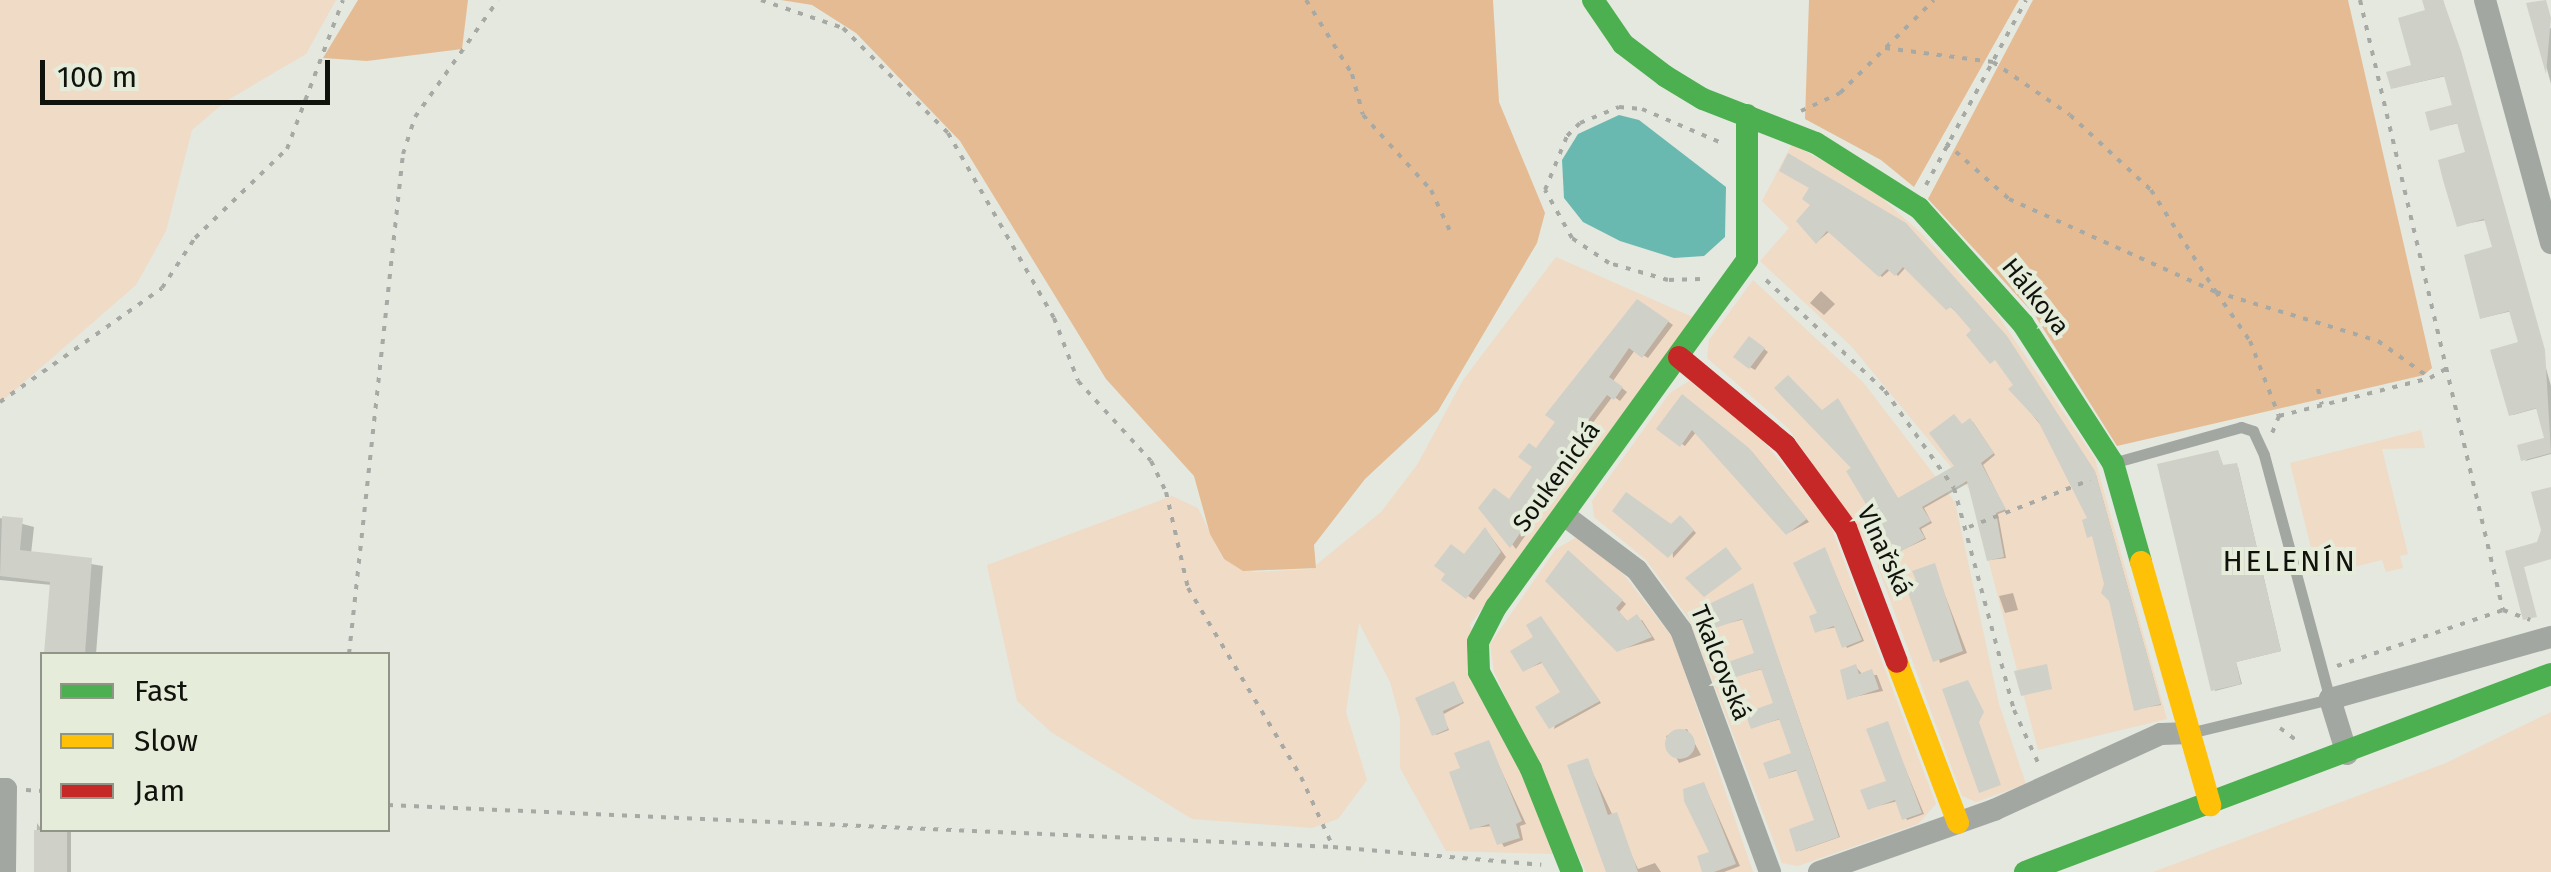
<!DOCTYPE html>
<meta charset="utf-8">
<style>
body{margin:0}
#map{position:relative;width:2551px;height:872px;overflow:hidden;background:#e4e8de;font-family:"Fira Sans",sans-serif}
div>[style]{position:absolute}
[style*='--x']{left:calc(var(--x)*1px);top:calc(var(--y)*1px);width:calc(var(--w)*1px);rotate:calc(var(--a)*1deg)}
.green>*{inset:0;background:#f0dbc6}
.forest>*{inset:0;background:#e5bb93}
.water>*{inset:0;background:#69b9b1}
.shadow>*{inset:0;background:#0003}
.building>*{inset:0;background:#cfd0c8}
.round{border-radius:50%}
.path>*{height:4px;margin-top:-2px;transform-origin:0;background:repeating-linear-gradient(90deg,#a7a9a5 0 5px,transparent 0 13px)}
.lane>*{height:11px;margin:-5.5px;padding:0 5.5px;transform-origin:5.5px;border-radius:5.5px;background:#a3a7a2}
.street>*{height:22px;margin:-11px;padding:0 11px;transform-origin:11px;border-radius:11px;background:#a3a7a2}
.fast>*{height:22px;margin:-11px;padding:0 11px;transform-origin:11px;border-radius:11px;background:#4caf50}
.slow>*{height:22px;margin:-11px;padding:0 11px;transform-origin:11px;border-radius:11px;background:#ffc107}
.jam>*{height:22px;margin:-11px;padding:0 11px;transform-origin:11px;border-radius:11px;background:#c62828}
span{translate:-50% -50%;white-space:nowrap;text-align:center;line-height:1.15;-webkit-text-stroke:8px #e5ecda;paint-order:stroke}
.street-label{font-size:25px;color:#10120c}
.quarter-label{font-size:30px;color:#10120c;letter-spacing:2.5px}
.legend{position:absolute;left:40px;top:652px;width:350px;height:180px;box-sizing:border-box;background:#e5ecda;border:2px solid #909588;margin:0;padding:12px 18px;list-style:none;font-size:30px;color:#10120c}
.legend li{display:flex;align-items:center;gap:20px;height:50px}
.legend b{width:50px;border:2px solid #909588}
.scale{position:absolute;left:40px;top:60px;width:290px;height:45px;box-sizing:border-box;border:5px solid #10120c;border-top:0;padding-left:12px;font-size:30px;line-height:35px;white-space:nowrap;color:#10120c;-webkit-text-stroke:8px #e5ecda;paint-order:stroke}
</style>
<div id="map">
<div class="green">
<div style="clip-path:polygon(0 0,336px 0,306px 54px,226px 101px,192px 130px,166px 231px,136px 285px,0 403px)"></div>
<div style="clip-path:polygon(1792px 144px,1867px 185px,1921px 233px,1995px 311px,2095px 459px,2167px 719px,2038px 750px,1970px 490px,1852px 347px,1760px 261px,1789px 228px,1762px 201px)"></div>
<div style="clip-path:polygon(1556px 257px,1695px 318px,1470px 625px,1554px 854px,1446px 851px,1400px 768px,1400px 719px,1390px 682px,1359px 623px,1346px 712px,1367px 780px,1338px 819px,1312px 828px,1192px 819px,1051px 732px,1017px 701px,987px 565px,1172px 496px,1198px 508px,1223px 559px,1254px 572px,1311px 569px,1381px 512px,1417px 465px,1463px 380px)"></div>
<div style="clip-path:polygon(1753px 280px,1863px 382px,1955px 502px,1999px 704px,2026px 784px,1976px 802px,1962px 796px,1872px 551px,1788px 428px,1707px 358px,1709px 340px)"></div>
<div style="clip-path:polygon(1689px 381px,1752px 427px,1829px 522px,1936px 804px,1918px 824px,1798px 866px,1782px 863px,1689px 619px,1646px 560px,1594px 517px,1592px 501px,1670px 393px)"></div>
<div style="clip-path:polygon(2421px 430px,2425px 448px,2382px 449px,2408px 554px,2400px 556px,2403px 568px,2386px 572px,2382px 560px,2318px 576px,2290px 463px)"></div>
<div style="clip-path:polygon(1577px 537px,1618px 567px,1673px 638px,1753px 872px,1586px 872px,1494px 672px,1490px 644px,1556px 549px)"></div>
<div style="clip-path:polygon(2551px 712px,2551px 872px,2153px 872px,2446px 763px)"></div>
</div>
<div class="forest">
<div style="clip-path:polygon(358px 0,468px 0,462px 49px,367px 61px,323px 58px)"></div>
<div style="clip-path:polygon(781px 0,1493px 0,1499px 102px,1545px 213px,1537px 243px,1438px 411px,1365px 479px,1314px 545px,1316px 568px,1243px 571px,1224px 559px,1210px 534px,1194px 476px,1106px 379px,960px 141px,856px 33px,812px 5px)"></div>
<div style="clip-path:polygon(1809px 0,2019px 0,1914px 187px,1881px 160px,1805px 119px)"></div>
<div style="clip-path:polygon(2033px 0,2348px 0,2432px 368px,2424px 375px,2117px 446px,2034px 314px,1928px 199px)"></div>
</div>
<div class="water">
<div style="clip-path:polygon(1619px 115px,1639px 120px,1726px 187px,1725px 237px,1704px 256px,1674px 258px,1620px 241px,1583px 222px,1564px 198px,1562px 160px,1578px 134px)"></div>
</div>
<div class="shadow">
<div style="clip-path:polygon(2425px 0,2443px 0,2551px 386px,2551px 454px,2525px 461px,2547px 439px,2538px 408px,2513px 415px,2521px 344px,2512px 311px,2482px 318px,2495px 249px,2486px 220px,2459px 225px,2468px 154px,2459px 123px,2432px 129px,2455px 107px,2446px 76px,2393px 88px,2414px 67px,2428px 12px)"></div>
<div style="clip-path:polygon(2551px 28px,2551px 84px,2537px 32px)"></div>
<div style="clip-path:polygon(1789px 157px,2009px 340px,2096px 475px,2161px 705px,2136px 709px,2090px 520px,2054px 442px,2012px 389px,2017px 386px,1975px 330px,1907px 266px,1898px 276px,1891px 269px,1882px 277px,1831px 230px,1817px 242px,1813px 187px)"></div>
<div style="clip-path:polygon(1821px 291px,1835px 304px,1824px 315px,1810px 303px)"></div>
<div style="clip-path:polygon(1648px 307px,1673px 325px,1648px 358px,1635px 350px,1613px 381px,1627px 392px,1620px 401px,1613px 396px,1583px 436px,1591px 441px,1516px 549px,1482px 508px,1510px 502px,1536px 467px,1537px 451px)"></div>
<div style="clip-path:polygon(1755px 342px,1768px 352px,1755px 370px,1750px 367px)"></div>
<div style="clip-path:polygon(1683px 397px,1753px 453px,1809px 522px,1788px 533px,1697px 431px,1685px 446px,1660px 429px)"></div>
<div style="clip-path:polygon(1838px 401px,1899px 500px,1958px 467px,1963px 426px,1973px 422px,1995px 455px,1983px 465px,2006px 511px,1998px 514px,2006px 558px,1990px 560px,1970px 482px,1924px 508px,1932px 523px,1921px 529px,1926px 539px,1898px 552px,1823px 413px)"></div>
<div style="clip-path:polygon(2218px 452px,2224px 468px,2238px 467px,2281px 651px,2236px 662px,2242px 684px,2215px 691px)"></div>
<div style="clip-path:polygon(0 518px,34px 527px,31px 554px,103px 566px,96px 654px,46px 654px,52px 585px,0 580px)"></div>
<div style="clip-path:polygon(1684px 520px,1696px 533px,1673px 558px,1671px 527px)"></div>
<div style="clip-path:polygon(1486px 530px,1506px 557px,1474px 600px,1468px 596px,1466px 557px)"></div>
<div style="clip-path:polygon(1825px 550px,1864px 641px,1847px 648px,1837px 627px,1817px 631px)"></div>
<div style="clip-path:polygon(1574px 556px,1626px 604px,1619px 612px,1629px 623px,1642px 620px,1655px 640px,1619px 650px)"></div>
<div style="clip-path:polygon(1934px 566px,1967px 653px,1940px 663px,1919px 582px)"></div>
<div style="clip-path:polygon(1753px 586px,1840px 837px,1800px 851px,1818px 822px,1799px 770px,1771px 778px,1794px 755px,1781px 719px,1753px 727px,1776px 704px,1763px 669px,1735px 676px,1757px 654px,1745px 619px,1717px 626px)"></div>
<div style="clip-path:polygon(2013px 593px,2018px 610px,2005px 613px,1999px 596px)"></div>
<div style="clip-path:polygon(1541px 619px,1601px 703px,1554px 729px,1563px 692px,1544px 662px,1525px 670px)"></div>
<div style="clip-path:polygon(1856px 667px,1863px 675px,1877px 675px,1883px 691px,1849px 698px)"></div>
<div style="clip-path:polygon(1454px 684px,1464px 703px,1442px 715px,1449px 730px,1436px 735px,1419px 699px)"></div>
<div style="clip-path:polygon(1887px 724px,1924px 814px,1907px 820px,1898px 801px,1870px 808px,1889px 783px)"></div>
<div style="clip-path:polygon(1687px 729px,1701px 755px,1679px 763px,1666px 736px)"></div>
<div style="clip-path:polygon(1488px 742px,1526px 824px,1520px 826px,1523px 840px,1504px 847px,1493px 826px,1472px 828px,1463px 769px)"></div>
<div style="clip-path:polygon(1587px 761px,1638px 869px,1655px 863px,1661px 872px,1608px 872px)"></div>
<div style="clip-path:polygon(1704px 784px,1740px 866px,1724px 872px,1705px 872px,1713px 853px,1686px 791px)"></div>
<div style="clip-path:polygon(37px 823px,42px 830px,71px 830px,71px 872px,36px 872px)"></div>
</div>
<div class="building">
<div style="clip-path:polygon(2422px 0,2443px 0,2461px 51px,2545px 350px,2551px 453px,2521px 461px,2517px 445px,2544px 438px,2536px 408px,2509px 416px,2490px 350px,2518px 342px,2509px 311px,2480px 319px,2464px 255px,2492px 247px,2484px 219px,2457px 227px,2443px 180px,2438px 160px,2465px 152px,2457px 123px,2430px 131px,2425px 112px,2452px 105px,2444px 76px,2391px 89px,2386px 72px,2411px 65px,2398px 18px,2425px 10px)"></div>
<div style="clip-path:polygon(2546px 0,2551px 18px,2546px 74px,2526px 3px)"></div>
<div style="clip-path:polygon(1788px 153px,1906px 223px,2007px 336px,2095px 471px,2161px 704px,2134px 711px,2109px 601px,2101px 593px,2104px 584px,2092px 536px,2087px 538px,2082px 520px,2087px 518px,2038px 421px,2008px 389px,2013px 385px,1995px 360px,1990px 364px,1966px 335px,1971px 330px,1951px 307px,1946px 310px,1903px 267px,1895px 276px,1887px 269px,1879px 277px,1827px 231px,1816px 244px,1796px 221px,1810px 205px,1802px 199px,1809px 188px,1779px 171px)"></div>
<div style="clip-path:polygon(1637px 299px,1669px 321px,1642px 358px,1629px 348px,1609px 377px,1623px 387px,1614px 400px,1607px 395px,1580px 431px,1587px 436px,1510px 548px,1478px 508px,1494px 488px,1509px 499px,1532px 467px,1518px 457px,1529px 443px,1536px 448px,1555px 422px,1545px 415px)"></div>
<div style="clip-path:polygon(1749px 336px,1765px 348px,1749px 369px,1733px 357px)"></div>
<div style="clip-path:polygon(1788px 375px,1822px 410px,1838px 398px,1898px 498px,1954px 466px,1929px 433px,1954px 414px,1962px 424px,1970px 418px,1994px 453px,1981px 463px,2006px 509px,1996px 513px,2004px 557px,1987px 561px,1967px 481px,1922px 507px,1931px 521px,1919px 528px,1925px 538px,1896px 554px,1846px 471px,1851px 468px,1774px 388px)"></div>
<div style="clip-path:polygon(1682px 394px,1749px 448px,1807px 519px,1786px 535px,1692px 430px,1680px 447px,1656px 429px)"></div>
<div style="clip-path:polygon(2218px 450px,2223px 465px,2237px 463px,2281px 651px,2236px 662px,2241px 684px,2211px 691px,2157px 464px)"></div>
<div style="clip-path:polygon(2551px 487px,2551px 559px,2524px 567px,2537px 617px,2523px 620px,2505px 551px,2537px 542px,2541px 530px,2531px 492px)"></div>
<div style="clip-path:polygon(1626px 492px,1671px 524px,1680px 515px,1694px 530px,1668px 558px,1612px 511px)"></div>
<div style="clip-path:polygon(2px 516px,23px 518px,20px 550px,92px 558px,85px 654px,44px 654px,50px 582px,0 576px)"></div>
<div style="clip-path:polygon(1485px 527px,1501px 552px,1466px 599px,1441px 580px,1445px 574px,1434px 566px,1451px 544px,1464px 554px)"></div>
<div style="clip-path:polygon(1726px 547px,1742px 569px,1704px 597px,1685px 578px)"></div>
<div style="clip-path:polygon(1825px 547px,1862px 640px,1842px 648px,1834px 626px,1815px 633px,1809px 616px,1817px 613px,1793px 563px)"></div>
<div style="clip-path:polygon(1568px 550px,1623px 600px,1616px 608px,1627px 621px,1637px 614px,1652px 637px,1617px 652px,1545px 581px)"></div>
<div style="clip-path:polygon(1935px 563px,1963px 651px,1933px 662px,1905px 584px,1916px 580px,1912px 571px)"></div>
<div style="clip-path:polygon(1753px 583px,1839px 837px,1796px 852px,1789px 829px,1814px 820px,1796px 770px,1769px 779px,1763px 763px,1791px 753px,1779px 719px,1751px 729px,1745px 713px,1773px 703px,1761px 669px,1733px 678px,1728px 662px,1754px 653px,1742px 619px,1715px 628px,1707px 605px)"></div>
<div style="clip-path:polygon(1541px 616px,1600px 701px,1549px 729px,1535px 707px,1560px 692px,1541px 662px,1523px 672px,1510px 651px,1533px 637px,1526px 625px)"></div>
<div style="clip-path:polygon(1856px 664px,1859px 674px,1872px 669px,1879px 689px,1847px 700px,1840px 670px)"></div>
<div style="clip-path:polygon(2047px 664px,2052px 689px,2021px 696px,2014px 671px)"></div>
<div style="clip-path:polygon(1968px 680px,1984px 712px,1979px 722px,2001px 785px,1979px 793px,1942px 689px)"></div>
<div style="clip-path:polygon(1454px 681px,1463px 702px,1443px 711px,1448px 729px,1432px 736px,1415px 698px)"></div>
<div style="clip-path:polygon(1888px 721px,1922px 813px,1902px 820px,1895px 800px,1868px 810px,1860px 790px,1886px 781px,1866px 729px)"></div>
<div class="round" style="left:1665px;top:729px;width:30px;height:30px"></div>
<div style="clip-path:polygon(1489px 740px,1522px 821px,1516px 824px,1520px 838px,1497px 845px,1489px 824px,1470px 830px,1449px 772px,1460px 768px,1454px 753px)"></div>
<div style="clip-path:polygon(1588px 758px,1608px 815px,1617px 812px,1638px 872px,1606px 872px,1567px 765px)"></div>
<div style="clip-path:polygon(1704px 782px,1736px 864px,1714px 872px,1702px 872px,1697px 856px,1709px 852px,1684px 801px,1683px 789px)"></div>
<div style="clip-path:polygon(34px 830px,67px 830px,67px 872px,34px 872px)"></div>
</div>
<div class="path">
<div style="--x:761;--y:0;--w:87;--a:18.9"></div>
<div style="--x:843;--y:28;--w:148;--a:45"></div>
<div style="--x:948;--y:133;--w:213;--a:60.2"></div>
<div style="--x:1054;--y:318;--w:67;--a:69.1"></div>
<div style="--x:1078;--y:381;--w:108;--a:47.6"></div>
<div style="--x:1151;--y:461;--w:34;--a:64"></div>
<div style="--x:1166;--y:492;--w:98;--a:77.1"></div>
<div style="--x:1188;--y:588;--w:220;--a:59.1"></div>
<div style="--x:1301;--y:777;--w:77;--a:65.4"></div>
<div style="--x:1306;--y:0;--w:87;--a:58.1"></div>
<div style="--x:1352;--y:74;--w:42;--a:75"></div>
<div style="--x:1363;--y:115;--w:101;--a:47.8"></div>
<div style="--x:1431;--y:190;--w:45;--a:65.1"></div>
<div style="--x:2360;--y:0;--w:627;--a:76.81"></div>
<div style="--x:2503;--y:610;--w:29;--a:20"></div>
<div style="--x:1885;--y:48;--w:109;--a:7.4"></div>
<div style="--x:1993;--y:62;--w:93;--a:34.5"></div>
<div style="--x:2070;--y:115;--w:110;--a:42.8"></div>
<div style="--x:2151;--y:190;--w:121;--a:57.5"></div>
<div style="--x:2216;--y:292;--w:169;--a:16.8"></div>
<div style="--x:2378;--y:341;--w:64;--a:35.4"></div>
<div style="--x:2430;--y:378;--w:22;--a:-30"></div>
<div style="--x:1801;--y:111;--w:43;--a:-24.8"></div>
<div style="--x:1840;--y:93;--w:132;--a:-44.7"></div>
<div style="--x:1946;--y:143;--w:84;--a:41.6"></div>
<div style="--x:2009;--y:199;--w:227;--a:24.2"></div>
<div style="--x:2216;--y:292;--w:60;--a:55.2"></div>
<div style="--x:2250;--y:341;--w:80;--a:68.9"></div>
<div style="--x:2279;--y:416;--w:18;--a:112"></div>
<div style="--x:1926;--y:185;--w:210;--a:-61.6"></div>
<div style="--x:1700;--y:279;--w:32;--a:178"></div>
<div style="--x:1668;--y:280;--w:61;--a:-163.9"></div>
<div style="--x:1609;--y:263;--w:45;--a:-146"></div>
<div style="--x:1572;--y:238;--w:55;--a:-119.4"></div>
<div style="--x:1545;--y:190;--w:58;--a:-67.8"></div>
<div style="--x:1567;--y:136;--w:18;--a:-45"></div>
<div style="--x:1580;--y:123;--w:42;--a:-22.3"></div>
<div style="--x:1619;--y:107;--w:23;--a:5"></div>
<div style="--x:1642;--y:109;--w:89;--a:23.1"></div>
<div style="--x:1766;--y:280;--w:163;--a:43"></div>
<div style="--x:1885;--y:391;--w:119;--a:54.6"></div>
<div style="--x:1954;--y:488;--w:230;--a:74.9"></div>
<div style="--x:2014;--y:710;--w:63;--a:65.5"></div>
<div style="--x:2318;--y:389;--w:16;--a:76"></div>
<div style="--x:0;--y:402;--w:198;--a:-35.1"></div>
<div style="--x:162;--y:288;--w:60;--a:-56.6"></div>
<div style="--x:195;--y:238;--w:128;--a:-44.1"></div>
<div style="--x:287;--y:149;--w:159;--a:-69.4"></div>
<div style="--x:2279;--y:416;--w:156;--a:-14.1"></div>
<div style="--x:1969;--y:527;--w:130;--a:-21.2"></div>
<div style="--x:349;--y:654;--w:503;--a:-83.84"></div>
<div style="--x:403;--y:154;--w:39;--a:-72"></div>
<div style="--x:415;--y:117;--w:143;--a:-54.6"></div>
<div style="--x:2337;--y:666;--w:175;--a:-18.6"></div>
<div style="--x:2280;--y:728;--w:25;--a:37"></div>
<div style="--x:26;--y:790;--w:16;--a:4"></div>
<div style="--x:388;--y:805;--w:946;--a:2.54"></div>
<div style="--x:1333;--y:847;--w:209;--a:4.9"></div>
</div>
<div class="lane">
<div style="--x:2116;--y:462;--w:130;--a:-15.6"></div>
<div style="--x:2241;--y:427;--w:13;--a:18"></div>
<div style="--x:2253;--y:431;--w:26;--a:65"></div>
<div style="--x:2264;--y:455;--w:253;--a:74.9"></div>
<div style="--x:2330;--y:699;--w:140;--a:166.4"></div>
</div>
<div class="street">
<div style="--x:2485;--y:0;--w:252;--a:74.8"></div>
<div style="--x:1564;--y:515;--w:91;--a:37"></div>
<div style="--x:1637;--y:570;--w:74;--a:53.7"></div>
<div style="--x:1681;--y:630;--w:258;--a:69.8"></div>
<div style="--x:2347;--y:754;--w:58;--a:-107.2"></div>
<div style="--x:2330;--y:699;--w:230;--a:-15.7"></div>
<div style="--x:0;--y:789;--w:6;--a:0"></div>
<div style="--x:6;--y:789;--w:83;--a:90.7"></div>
<div style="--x:1819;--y:872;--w:186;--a:-19.5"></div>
<div style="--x:1994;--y:810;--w:183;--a:-24.5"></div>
<div style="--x:2161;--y:734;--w:29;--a:-2"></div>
</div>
<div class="fast">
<div style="--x:1593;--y:0;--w:53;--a:55.7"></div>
<div style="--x:1623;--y:44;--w:53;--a:37.3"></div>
<div style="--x:1665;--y:76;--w:44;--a:31.2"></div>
<div style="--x:1703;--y:99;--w:121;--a:21.3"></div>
<div style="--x:1816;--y:143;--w:122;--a:32.3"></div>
<div style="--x:1919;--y:208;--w:156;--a:48.1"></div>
<div style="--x:2023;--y:324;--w:166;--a:57.1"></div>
<div style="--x:2113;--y:463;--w:103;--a:74.2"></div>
<div style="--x:1572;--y:872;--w:111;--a:-111.7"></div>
<div style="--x:1531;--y:769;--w:110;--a:-118.2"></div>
<div style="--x:1479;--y:672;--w:30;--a:-92"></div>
<div style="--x:1478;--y:642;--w:39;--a:-63"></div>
<div style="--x:1496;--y:607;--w:428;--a:-54.1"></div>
<div style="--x:1747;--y:260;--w:145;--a:-90"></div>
<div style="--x:2025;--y:872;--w:562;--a:-20.63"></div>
</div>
<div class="slow">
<div style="--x:2141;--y:562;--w:253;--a:74.1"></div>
<div style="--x:1897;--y:662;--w:172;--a:69.2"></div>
</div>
<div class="jam">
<div style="--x:1679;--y:357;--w:138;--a:39.7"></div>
<div style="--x:1785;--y:445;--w:103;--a:53.7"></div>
<div style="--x:1846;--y:528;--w:143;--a:69.2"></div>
</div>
<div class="street-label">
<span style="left:2035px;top:297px;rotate:51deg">Hálkova</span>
<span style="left:1557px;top:477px;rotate:-54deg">Soukenická</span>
<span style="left:1884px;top:551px;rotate:65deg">Vlnařská</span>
<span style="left:1720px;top:663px;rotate:68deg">Tkalcovská</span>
</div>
<div class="quarter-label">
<span style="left:2290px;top:561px">HELENÍN</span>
</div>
<ul class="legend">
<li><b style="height:12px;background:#4caf50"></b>Fast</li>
<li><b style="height:12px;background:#ffc107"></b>Slow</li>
<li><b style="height:12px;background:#c62828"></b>Jam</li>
</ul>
<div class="scale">100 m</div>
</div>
